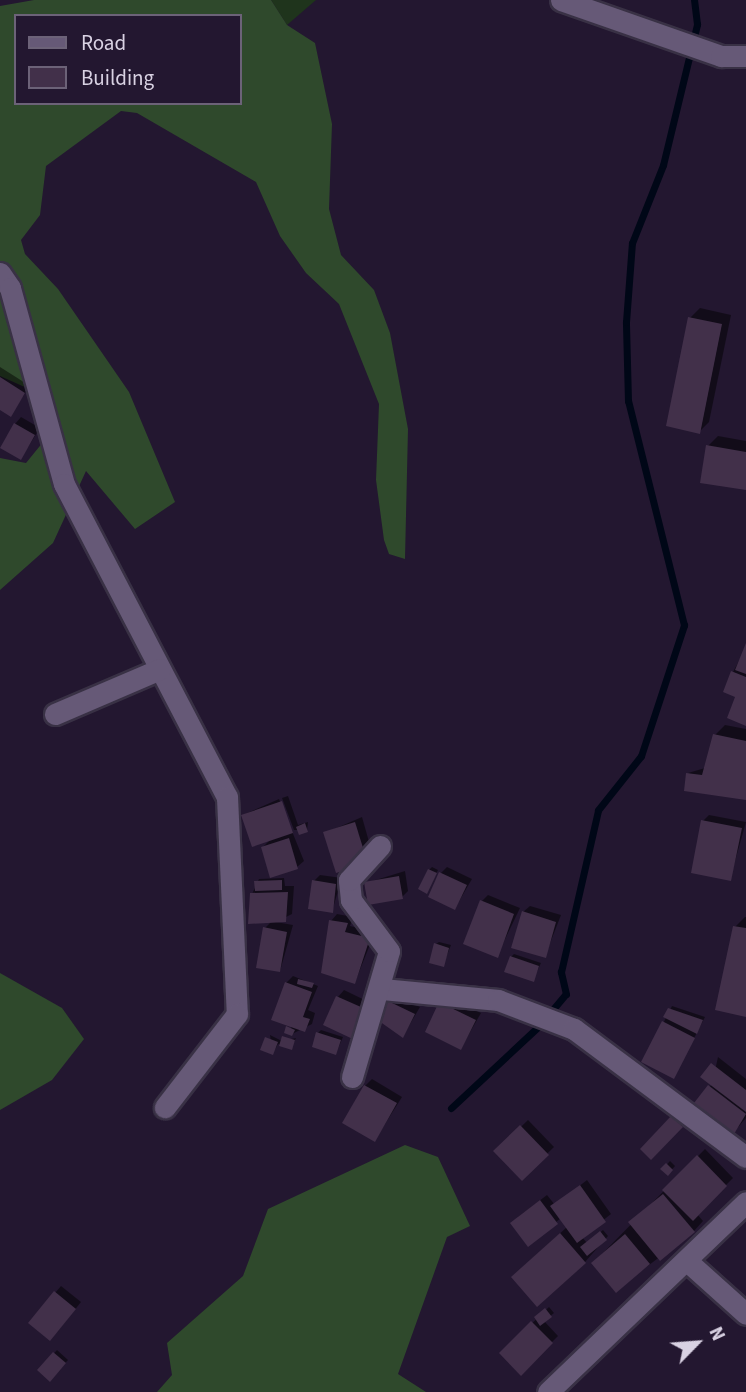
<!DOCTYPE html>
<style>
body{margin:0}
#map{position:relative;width:746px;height:1392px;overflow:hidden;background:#231730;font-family:"Source Sans 3",sans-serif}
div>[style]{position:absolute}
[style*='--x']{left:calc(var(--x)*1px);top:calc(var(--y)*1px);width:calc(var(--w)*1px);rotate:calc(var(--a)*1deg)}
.green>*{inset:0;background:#1f341c}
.forest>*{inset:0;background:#2f492c}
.shadow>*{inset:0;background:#0007}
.stream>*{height:7px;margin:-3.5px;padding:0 3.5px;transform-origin:3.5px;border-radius:3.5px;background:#000717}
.building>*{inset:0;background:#42304a}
.roads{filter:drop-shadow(2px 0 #393145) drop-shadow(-2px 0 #393145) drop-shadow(0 2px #393145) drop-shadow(0 -2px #393145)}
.street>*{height:21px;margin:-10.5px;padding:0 10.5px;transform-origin:10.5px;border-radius:10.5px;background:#665977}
span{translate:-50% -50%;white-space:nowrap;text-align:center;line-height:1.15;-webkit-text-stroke:5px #231730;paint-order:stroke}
.legend{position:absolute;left:14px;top:14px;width:228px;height:91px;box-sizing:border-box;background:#231730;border:2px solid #6c6278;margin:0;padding:9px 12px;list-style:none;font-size:21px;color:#d9d2e3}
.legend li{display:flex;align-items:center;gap:14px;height:35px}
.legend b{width:35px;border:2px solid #6c6278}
.north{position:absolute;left:662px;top:1308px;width:70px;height:70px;-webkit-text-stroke:5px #231730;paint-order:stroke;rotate:65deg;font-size:19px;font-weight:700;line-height:28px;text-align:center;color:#d9d2e3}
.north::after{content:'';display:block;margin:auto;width:24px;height:32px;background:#d9d2e3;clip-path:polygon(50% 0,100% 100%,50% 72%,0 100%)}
</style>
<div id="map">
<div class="green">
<div style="clip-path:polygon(271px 0,316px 0,287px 25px)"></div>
</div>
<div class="forest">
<div style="clip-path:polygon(evenodd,34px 0,271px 0,287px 25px,315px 43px,332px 124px,329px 209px,341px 255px,374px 290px,390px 333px,408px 429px,405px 559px,389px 554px,384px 540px,376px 480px,379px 404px,339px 304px,306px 273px,280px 236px,256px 182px,137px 113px,121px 111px,46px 166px,40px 215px,21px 240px,25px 254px,58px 289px,129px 392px,175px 502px,135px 529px,86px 471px,53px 543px,0 590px,0 458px,26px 463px,48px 436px,38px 393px,0 376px,0 6px,34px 0,16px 16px,240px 16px,240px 103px,16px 103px,16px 16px)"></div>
<div style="clip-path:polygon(0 973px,62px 1008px,84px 1039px,52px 1080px,0 1110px)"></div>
<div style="clip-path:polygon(405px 1145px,438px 1157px,470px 1226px,447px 1237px,398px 1374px,426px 1392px,157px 1392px,172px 1375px,167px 1343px,243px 1276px,268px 1209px)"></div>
</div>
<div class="shadow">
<div style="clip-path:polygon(700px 308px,731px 315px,709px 422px,699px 432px,690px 318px)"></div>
<div style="clip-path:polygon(0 367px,30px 386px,10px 415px,0 408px)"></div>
<div style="clip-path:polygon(21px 417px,40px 428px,21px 458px,15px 424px)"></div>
<div style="clip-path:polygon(718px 436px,746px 441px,746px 489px,708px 446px)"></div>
<div style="clip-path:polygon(746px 648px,746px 724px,733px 672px)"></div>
<div style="clip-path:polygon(725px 725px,746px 729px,746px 798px,688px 773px,705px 768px,715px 735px)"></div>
<div style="clip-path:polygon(288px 796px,298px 825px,308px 822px,307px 830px,294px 830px,282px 798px)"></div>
<div style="clip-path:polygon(279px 799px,304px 861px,297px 867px,263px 847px,271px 839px,243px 815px)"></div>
<div style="clip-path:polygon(709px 815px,746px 822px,730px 879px,703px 821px)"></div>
<div style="clip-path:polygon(362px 817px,373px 856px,325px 833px)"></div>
<div style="clip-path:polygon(432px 867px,438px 870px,429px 889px,429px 870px)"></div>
<div style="clip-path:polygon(447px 867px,472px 879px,455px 908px,441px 873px)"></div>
<div style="clip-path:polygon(405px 871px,408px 891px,402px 897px,366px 883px)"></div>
<div style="clip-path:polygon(320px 875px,342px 878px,332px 911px,314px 881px)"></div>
<div style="clip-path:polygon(284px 878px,285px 886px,294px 886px,292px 914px,276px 922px,293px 925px,280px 971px,265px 928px,272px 921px,252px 894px,259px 879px)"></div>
<div style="clip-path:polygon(488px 895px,520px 908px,497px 956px,482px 901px)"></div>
<div style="clip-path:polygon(530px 906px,561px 915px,545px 956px,523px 912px)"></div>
<div style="clip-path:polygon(337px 914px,353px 917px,350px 926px,375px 932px,355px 982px,331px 921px)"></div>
<div style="clip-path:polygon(745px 917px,746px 917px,746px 1015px,735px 927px)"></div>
<div style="clip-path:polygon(439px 942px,451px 945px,443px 965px,436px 944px)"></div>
<div style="clip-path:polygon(514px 954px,541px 963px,533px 980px,511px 957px)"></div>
<div style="clip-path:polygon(293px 976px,318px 986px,308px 1010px,315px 1013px,312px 1024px,292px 1034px,286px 983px)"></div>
<div style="clip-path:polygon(344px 990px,375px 1005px,363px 1032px,338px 997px)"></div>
<div style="clip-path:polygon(396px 995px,420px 1007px,403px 1036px,389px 1002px)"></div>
<div style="clip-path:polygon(447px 996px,481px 1013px,461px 1048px,427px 1031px)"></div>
<div style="clip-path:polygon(672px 1006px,705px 1017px,674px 1077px,644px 1061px)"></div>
<div style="clip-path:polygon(321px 1030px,343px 1037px,336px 1053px,318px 1033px)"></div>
<div style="clip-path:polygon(270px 1035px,282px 1041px,296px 1038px,291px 1048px,278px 1044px,273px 1053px)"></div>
<div style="clip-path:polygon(718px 1057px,746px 1079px,746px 1118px,734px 1132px,697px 1103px,712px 1084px)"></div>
<div style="clip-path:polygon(372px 1079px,402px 1097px,375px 1140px,365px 1086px)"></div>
<div style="clip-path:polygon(679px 1111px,688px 1120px,651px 1158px,642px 1149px)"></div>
<div style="clip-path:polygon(528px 1120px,554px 1147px,522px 1178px,496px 1151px)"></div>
<div style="clip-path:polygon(705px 1149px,733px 1178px,697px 1214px,703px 1221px,694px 1231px,616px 1290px,599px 1257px)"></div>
<div style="clip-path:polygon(670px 1161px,675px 1166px,668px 1174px,663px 1169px)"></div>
<div style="clip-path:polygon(587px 1180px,611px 1214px,582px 1237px,587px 1243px,603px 1230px,608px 1236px,585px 1262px,523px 1267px,567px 1227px,561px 1218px,528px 1245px,518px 1217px,547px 1195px,555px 1205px)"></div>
<div style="clip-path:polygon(61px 1286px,81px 1302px,57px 1332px,55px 1293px)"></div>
<div style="clip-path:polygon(549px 1307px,554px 1313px,544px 1321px,558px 1336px,521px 1373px,501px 1353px)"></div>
<div style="clip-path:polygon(57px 1350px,68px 1360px,50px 1380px,39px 1370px)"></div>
</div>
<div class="stream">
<div style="--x:549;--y:1014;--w:26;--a:-50"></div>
<div style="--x:566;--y:994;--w:23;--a:-103"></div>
<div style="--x:561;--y:972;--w:166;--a:-77.1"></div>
<div style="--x:598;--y:810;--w:69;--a:-51.5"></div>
<div style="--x:641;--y:756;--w:138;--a:-71.8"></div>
<div style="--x:684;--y:625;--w:231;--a:-104"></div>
<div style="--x:628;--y:401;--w:79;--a:-91.5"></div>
<div style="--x:626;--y:322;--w:79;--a:-85.7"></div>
<div style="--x:632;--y:243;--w:84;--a:-68.3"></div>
<div style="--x:663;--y:165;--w:145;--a:-76.4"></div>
<div style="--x:697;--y:24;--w:24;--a:-97"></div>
<div style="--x:451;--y:1108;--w:120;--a:-43"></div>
</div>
<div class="building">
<div style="clip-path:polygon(688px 317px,722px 324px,700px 434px,666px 426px)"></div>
<div style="clip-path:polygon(0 377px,25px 393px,11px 417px,0 410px)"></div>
<div style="clip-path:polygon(14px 423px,35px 435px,21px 460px,0 448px)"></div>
<div style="clip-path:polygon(706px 445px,746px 452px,746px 490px,700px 483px)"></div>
<div style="clip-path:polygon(746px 643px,746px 674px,735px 670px)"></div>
<div style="clip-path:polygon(731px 671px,746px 677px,746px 726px,727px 718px,735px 697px,723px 692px)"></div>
<div style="clip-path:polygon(713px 734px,746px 741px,746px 800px,684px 791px,686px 773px,702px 775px)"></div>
<div style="clip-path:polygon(282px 801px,293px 833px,252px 847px,241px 815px)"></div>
<div style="clip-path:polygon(701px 820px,742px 828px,731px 881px,691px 873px)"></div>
<div style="clip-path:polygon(355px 822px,368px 864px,336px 873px,323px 832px)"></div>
<div style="clip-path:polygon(305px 823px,308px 832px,299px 835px,296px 827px)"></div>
<div style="clip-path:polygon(289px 838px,298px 869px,270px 878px,261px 847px)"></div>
<div style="clip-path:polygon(428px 869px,437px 873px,427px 894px,418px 889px)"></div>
<div style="clip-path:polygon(439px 872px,467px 885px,455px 910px,428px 897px)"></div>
<div style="clip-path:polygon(399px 876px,403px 899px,368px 905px,364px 882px)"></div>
<div style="clip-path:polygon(282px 880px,282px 890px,255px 891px,254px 881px)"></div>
<div style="clip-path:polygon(312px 880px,336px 884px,333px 913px,308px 909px)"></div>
<div style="clip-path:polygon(288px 892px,286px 922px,248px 924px,250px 893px)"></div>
<div style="clip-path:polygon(480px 900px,514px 914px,498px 958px,463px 944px)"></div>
<div style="clip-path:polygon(522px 911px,556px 922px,546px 958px,511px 948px)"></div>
<div style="clip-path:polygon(329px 920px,348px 923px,345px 932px,370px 938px,355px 984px,321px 973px)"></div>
<div style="clip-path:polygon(733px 926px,746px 928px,746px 1017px,715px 1010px)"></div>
<div style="clip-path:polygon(263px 927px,287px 932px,280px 972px,256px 968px)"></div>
<div style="clip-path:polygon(434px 943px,449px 948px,444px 967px,429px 963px)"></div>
<div style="clip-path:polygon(510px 956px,539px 966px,534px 982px,504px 972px)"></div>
<div style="clip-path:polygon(298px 979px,314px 983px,312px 988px,297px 984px)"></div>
<div style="clip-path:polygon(285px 982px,312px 992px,303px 1017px,310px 1019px,305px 1032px,271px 1020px)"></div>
<div style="clip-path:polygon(336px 996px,370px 1011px,357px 1041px,323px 1025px)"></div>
<div style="clip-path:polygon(388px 1001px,415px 1014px,403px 1038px,379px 1021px)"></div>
<div style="clip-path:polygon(439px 1002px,476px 1020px,461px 1050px,425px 1032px)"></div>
<div style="clip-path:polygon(668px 1008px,703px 1020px,697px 1034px,663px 1017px)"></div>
<div style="clip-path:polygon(662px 1021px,695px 1038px,674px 1079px,641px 1062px)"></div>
<div style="clip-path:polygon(286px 1026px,295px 1030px,292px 1036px,284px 1033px)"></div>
<div style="clip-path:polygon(316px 1032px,341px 1040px,336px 1055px,312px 1047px)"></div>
<div style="clip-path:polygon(282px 1036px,295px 1040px,292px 1050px,279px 1046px)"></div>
<div style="clip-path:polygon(265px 1037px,278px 1042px,273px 1055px,260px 1050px)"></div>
<div style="clip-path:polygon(711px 1063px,746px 1090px,746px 1112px,700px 1077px)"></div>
<div style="clip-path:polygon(364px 1085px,397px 1103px,375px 1142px,342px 1123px)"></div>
<div style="clip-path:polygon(708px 1085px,746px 1114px,734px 1134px,694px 1103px)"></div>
<div style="clip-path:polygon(671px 1116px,683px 1127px,651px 1160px,640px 1149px)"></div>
<div style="clip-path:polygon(520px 1125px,549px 1155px,522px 1181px,493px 1151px)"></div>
<div style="clip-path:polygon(697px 1155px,727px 1186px,693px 1221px,662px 1190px)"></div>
<div style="clip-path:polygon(666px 1163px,673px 1170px,668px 1176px,660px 1169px)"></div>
<div style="clip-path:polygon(580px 1185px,606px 1222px,577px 1243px,550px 1206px)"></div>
<div style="clip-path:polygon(663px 1194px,695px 1232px,660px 1261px,628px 1222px)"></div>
<div style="clip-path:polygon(540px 1200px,558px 1224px,528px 1247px,510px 1223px)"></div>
<div style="clip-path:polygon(600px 1231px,607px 1240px,587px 1256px,580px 1247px)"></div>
<div style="clip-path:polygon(560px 1233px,586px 1263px,537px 1307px,511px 1277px)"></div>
<div style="clip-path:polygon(625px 1234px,650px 1264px,616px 1293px,591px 1263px)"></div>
<div style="clip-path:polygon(54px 1291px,76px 1309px,50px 1341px,28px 1323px)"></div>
<div style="clip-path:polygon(545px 1308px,552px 1317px,540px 1326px,534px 1317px)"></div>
<div style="clip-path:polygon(531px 1321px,553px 1343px,521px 1376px,499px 1353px)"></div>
<div style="clip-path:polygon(53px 1352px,66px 1363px,50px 1382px,37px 1370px)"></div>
</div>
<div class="roads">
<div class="street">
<div style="--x:561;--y:0;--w:170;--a:19.3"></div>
<div style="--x:721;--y:56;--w:25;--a:0"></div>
<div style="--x:0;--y:273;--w:18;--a:56"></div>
<div style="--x:10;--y:288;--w:203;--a:74.6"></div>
<div style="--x:64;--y:484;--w:353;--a:62.5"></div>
<div style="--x:227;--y:797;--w:217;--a:87.4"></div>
<div style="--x:237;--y:1014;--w:118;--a:127.7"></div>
<div style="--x:55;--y:714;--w:114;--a:-23.2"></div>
<div style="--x:382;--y:989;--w:117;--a:5.4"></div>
<div style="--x:498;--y:1000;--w:81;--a:20.9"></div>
<div style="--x:574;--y:1029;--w:214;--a:36.7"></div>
<div style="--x:352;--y:1077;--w:131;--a:-73.6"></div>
<div style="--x:389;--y:951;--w:64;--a:-126.7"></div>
<div style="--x:351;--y:900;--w:20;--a:-96"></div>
<div style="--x:349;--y:880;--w:46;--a:-47.6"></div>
<div style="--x:687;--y:1261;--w:79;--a:41.9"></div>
<div style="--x:548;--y:1392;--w:274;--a:-43.8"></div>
</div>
</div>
<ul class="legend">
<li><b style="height:9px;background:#665977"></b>Road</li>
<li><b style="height:19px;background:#42304a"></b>Building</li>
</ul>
<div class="north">N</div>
</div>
